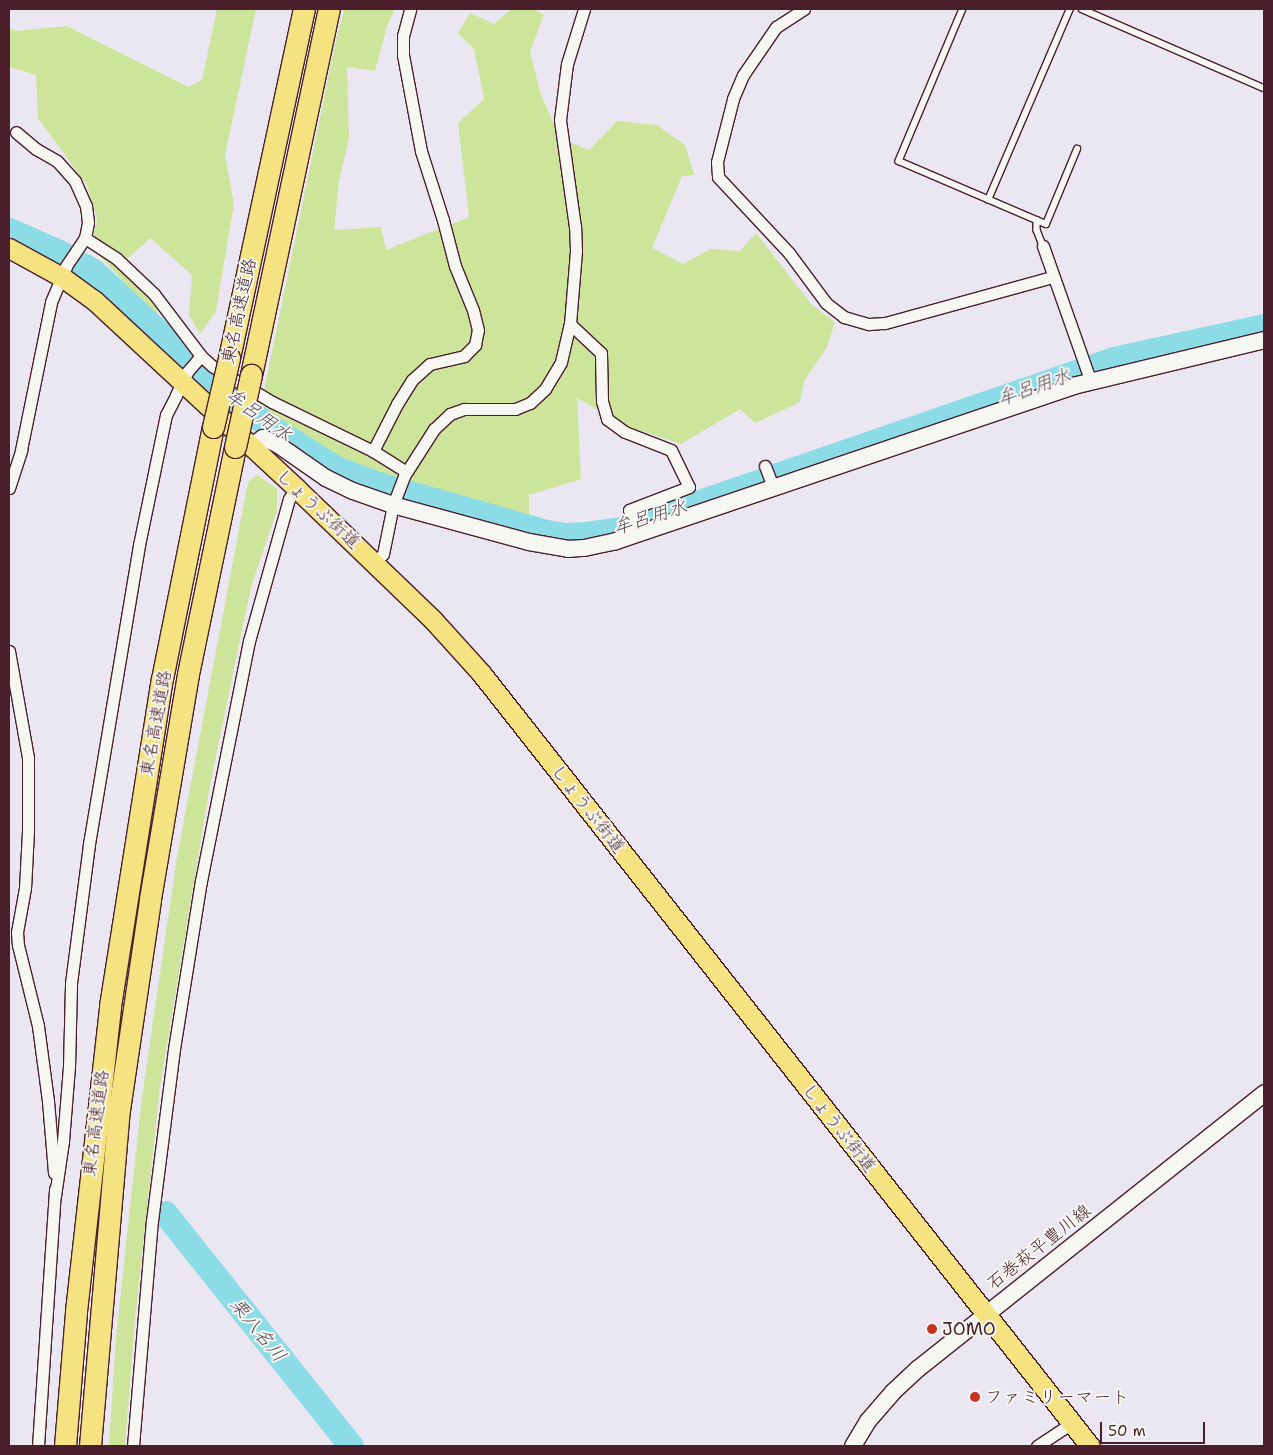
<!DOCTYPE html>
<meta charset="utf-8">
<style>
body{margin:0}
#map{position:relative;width:1273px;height:1455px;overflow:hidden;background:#eae6f2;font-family:"Shantell Sans","Klee One",sans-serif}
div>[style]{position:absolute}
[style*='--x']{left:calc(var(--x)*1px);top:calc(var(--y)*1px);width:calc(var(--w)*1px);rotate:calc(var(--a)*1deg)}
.green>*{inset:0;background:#cde59b}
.river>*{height:25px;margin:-12.5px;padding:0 12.5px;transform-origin:12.5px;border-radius:12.5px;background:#8cdce7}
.roads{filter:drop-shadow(1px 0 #4a1f2b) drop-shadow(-1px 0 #4a1f2b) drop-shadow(0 1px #4a1f2b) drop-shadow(0 -1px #4a1f2b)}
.lane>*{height:5.5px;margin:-2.75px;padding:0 2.75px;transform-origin:2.75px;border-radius:2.75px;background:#f6f6f2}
.street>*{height:11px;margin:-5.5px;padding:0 5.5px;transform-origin:5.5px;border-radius:5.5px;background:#f6f6f2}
.secondary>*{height:16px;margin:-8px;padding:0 8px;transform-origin:8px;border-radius:8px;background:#f6f6f2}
.primary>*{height:19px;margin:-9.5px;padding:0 9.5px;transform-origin:9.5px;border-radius:9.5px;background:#f5e381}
.highway>*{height:21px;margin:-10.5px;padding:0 10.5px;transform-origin:10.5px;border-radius:10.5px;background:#f5e381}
.bridges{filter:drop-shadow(1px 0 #4a1f2b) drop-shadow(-1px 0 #4a1f2b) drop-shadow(0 1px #4a1f2b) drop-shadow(0 -1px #4a1f2b)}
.highway-bridge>*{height:21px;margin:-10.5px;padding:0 10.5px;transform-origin:10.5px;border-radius:10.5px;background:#f5e381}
.dots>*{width:14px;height:14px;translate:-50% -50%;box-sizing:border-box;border:2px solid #f6f6f2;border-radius:50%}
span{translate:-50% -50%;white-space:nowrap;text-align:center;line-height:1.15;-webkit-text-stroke:4px #f6f6f2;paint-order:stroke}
.street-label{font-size:18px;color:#4a1f2b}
.poi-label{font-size:18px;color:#4a1f2b}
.left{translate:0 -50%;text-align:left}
.water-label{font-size:19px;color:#5a4e5a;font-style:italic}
.frame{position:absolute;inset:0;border:10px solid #4a1f2b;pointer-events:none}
.scale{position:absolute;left:1100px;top:1422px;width:105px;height:22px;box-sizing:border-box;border:2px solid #4a1f2b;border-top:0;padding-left:6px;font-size:15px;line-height:18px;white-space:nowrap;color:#4a1f2b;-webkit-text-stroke:4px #f6f6f2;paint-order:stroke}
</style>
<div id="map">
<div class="green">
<div style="clip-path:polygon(217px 9px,256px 9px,225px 155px,234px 204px,216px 311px,200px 334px,189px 315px,192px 275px,150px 238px,123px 263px,155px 303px,158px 318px,91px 247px,97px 218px,87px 185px,38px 118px,36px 75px,9px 67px,9px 28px,16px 31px,67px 26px,189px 87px,202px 80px)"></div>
<div style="clip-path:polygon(344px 9px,395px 9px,387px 26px,375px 71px,347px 67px,349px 138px,339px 181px,334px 230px,381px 227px,386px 250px,469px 217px,458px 123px,484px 99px,474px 49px,458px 33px,470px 13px,494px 24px,511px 9px,534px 9px,544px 15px,530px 51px,540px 92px,560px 138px,589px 150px,617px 121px,657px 125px,685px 145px,694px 175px,682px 176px,652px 248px,683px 264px,710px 249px,740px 251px,756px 233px,812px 305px,835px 322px,827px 347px,804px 381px,800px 402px,755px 423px,740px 409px,681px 444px,623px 425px,577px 398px,581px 479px,529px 495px,529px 519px,352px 463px,308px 443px,272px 418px,261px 405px,336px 40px)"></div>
<div style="clip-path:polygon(257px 475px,277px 489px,277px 510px,251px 587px,210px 785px,160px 1087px,135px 1320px,125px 1446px,109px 1446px,116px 1337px,142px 1097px,177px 857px,248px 482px)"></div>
</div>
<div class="river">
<div style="--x:9;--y:230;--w:55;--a:23.7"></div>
<div style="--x:59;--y:252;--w:39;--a:29"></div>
<div style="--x:93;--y:271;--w:153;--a:42.9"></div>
<div style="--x:205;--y:375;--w:82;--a:38.6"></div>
<div style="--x:269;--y:426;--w:79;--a:32.1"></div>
<div style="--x:336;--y:468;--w:45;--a:20.9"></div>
<div style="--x:378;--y:484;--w:175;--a:15.9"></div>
<div style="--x:546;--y:532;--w:20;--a:9"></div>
<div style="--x:566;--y:535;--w:20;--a:-3"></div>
<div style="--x:586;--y:534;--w:35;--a:-8"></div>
<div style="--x:621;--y:529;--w:521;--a:-19.03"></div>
<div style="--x:1114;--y:359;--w:154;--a:-12.4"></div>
<div style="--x:165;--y:1213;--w:298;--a:51.4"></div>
</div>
<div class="roads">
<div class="lane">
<div style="--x:963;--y:9;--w:165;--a:112.8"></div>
<div style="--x:899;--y:161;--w:160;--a:23.2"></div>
<div style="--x:1046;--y:224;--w:81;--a:-67.5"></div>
<div style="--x:1082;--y:9;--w:198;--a:23.5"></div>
<div style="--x:988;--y:200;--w:208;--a:-66.8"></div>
<div style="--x:1037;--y:220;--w:10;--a:90"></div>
<div style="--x:1037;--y:230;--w:17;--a:69"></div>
</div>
<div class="street">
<div style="--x:804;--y:9;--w:33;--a:147"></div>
<div style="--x:776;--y:27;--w:58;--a:124.5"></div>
<div style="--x:743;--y:75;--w:26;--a:113"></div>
<div style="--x:733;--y:99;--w:65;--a:104.3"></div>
<div style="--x:717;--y:162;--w:15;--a:86"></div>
<div style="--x:718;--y:177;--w:104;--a:46.9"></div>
<div style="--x:789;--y:253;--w:62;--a:53.5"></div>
<div style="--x:826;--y:303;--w:23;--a:38"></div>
<div style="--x:844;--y:317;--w:26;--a:16"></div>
<div style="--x:869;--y:324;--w:16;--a:-4"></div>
<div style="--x:885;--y:323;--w:173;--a:-15.4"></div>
<div style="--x:85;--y:238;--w:38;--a:33"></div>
<div style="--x:117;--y:259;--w:51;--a:43.4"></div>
<div style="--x:154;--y:294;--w:78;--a:52.8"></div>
<div style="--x:1043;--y:246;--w:136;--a:70.6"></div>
<div style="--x:570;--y:324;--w:42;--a:43.1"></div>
<div style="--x:601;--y:353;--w:48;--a:88.8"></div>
<div style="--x:602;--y:401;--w:19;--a:74"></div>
<div style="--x:607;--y:419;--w:22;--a:36"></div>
<div style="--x:625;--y:432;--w:49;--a:21.4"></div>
<div style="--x:671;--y:450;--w:41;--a:64.1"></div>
<div style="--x:689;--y:487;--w:64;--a:159"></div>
<div style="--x:629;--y:510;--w:26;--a:69"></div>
<div style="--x:373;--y:451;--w:53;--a:-62.9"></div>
<div style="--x:397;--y:404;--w:28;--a:-58"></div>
<div style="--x:412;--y:380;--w:24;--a:-42"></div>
<div style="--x:430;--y:364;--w:35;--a:-13"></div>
<div style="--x:464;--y:356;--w:16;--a:-45"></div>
<div style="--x:475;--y:345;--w:15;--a:-79"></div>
<div style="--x:478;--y:330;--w:21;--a:-104"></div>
<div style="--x:473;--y:310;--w:48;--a:-112.2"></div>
<div style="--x:455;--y:266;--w:48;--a:-104.6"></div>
<div style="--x:443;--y:220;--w:72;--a:-107.7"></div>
<div style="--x:421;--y:151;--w:98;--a:-100.6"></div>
<div style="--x:403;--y:55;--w:19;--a:-90"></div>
<div style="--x:403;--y:36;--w:28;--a:-75"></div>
<div style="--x:765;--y:466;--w:17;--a:69"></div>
<div style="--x:9;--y:488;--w:40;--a:-72"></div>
<div style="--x:21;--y:450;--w:151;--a:-78.5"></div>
<div style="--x:51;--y:302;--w:39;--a:-67"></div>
<div style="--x:66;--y:266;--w:34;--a:-56"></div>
<div style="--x:85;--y:238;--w:16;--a:-79"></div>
<div style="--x:88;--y:222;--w:16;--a:-97"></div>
<div style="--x:86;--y:206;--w:27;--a:-114"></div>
<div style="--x:75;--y:181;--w:27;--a:-132"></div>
<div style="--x:57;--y:161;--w:24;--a:-150"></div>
<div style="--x:36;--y:149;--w:26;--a:-140"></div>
<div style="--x:375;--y:562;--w:11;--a:-45"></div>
<div style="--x:383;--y:554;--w:50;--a:-78.5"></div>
<div style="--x:393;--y:505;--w:31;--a:-69"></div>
<div style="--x:404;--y:476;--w:56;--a:-57.4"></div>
<div style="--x:434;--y:429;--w:22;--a:-43"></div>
<div style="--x:450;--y:414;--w:15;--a:-20"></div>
<div style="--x:464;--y:409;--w:51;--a:0"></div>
<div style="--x:515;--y:409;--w:16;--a:-22"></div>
<div style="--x:530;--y:403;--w:21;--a:-43"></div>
<div style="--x:545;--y:389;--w:31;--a:-59"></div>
<div style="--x:561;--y:362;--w:39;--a:-77"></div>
<div style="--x:570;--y:324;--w:73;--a:-85.3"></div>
<div style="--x:576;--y:251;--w:24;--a:-92"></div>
<div style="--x:575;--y:227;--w:108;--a:-98"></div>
<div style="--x:560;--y:120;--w:56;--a:-82.9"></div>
<div style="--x:567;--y:64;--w:58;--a:-72.8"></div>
<div style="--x:9;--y:651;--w:109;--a:79.9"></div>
<div style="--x:28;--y:758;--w:73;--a:90"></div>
<div style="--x:28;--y:831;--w:57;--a:93"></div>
<div style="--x:25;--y:888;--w:45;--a:100.3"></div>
<div style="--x:17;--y:932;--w:13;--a:86"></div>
<div style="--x:18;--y:945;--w:83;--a:76.1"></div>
<div style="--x:38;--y:1026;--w:76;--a:82.4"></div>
<div style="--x:48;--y:1101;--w:72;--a:85.2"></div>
<div style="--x:55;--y:1196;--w:56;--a:-81.7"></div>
<div style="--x:63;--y:1141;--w:74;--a:-85.4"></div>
<div style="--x:69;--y:1067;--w:84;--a:-88.6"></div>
<div style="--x:71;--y:983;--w:140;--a:-82.6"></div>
<div style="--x:89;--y:844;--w:303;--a:-80.5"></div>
<div style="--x:139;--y:545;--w:133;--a:-78.3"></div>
<div style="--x:166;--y:415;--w:22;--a:-63"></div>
<div style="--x:176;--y:395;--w:25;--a:-64"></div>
<div style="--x:187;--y:372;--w:21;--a:-49"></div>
<div style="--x:201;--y:356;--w:15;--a:42"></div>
<div style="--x:212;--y:366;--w:70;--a:31"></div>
<div style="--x:272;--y:402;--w:112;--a:25.9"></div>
<div style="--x:373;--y:451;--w:39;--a:32"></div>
<div style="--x:38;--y:1446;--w:258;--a:-86.2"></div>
<div style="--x:133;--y:1446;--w:226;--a:-85.2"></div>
<div style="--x:152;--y:1221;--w:173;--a:-82.7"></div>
<div style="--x:174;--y:1049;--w:170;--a:-80.9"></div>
<div style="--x:201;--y:881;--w:245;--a:-78.7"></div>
<div style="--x:249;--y:641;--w:148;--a:-74.3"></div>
<div style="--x:289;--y:499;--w:13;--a:-58"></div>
<div style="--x:1037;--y:1446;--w:42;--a:-33.3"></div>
</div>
<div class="secondary">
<div style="--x:251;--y:447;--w:15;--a:-37"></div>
<div style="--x:263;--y:438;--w:15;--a:23"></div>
<div style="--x:277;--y:444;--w:60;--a:34.8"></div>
<div style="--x:326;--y:478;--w:30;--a:26"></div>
<div style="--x:353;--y:491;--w:42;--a:19.3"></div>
<div style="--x:393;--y:505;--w:141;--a:15.2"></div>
<div style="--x:529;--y:542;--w:40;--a:10"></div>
<div style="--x:568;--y:549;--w:16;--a:-4"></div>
<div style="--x:584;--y:548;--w:33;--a:-12"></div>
<div style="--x:616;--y:541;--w:483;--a:-18.7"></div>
<div style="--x:1073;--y:386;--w:196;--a:-13.5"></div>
<div style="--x:853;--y:1446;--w:29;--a:-59"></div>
<div style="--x:868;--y:1421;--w:38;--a:-49"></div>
<div style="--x:893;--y:1392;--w:35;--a:-43"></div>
<div style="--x:919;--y:1368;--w:441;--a:-38.5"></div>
</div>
<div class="primary">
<div style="--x:9;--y:248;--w:60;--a:28.7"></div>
<div style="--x:62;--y:277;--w:41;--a:36"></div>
<div style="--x:95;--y:301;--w:275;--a:42.9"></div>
<div style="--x:296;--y:488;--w:190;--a:43.9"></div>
<div style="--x:433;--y:620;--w:72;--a:47.8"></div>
<div style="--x:481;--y:673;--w:984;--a:51.77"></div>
</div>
<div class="highway">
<div style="--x:229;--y:358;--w:357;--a:-77.9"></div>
<div style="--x:251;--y:375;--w:374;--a:-78"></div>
<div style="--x:65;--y:1446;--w:135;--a:-85.3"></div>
<div style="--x:76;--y:1311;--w:307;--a:-83.6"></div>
<div style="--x:110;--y:1006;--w:331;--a:-81"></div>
<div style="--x:162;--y:679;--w:257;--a:-78.6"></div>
<div style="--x:90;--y:1446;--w:337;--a:-85.1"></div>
<div style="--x:119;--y:1110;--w:213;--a:-81.6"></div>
<div style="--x:150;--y:899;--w:228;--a:-80.4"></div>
<div style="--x:188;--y:674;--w:232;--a:-78.3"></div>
</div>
</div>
<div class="bridges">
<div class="highway-bridge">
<div style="--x:213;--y:427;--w:71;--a:-76.9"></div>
<div style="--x:235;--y:447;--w:74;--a:-77.5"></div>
</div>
</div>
<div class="dots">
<div style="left:932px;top:1329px;background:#c8321e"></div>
<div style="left:975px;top:1397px;background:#c8321e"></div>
</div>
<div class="street-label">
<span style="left:239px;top:311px;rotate:-78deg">東名高速道路</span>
<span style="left:318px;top:509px;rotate:43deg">しょうぶ街道</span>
<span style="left:156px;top:723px;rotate:-80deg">東名高速道路</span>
<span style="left:588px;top:809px;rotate:52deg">しょうぶ街道</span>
<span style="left:96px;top:1123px;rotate:-83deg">東名高速道路</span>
<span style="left:839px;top:1128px;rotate:52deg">しょうぶ街道</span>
<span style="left:1039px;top:1247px;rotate:-38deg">石巻萩平豊川線</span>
</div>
<div class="poi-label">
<span class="left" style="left:942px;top:1329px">JOMO</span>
<span class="left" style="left:985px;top:1397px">ファミリーマート</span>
</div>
<div class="water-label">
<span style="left:1034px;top:387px;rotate:-19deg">牟呂用水</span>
<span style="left:259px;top:415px;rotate:36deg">牟呂用水</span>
<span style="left:650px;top:517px;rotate:-17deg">牟呂用水</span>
<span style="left:258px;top:1330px;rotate:51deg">栗八名川</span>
</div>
<div class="frame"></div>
<div class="scale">50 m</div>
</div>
